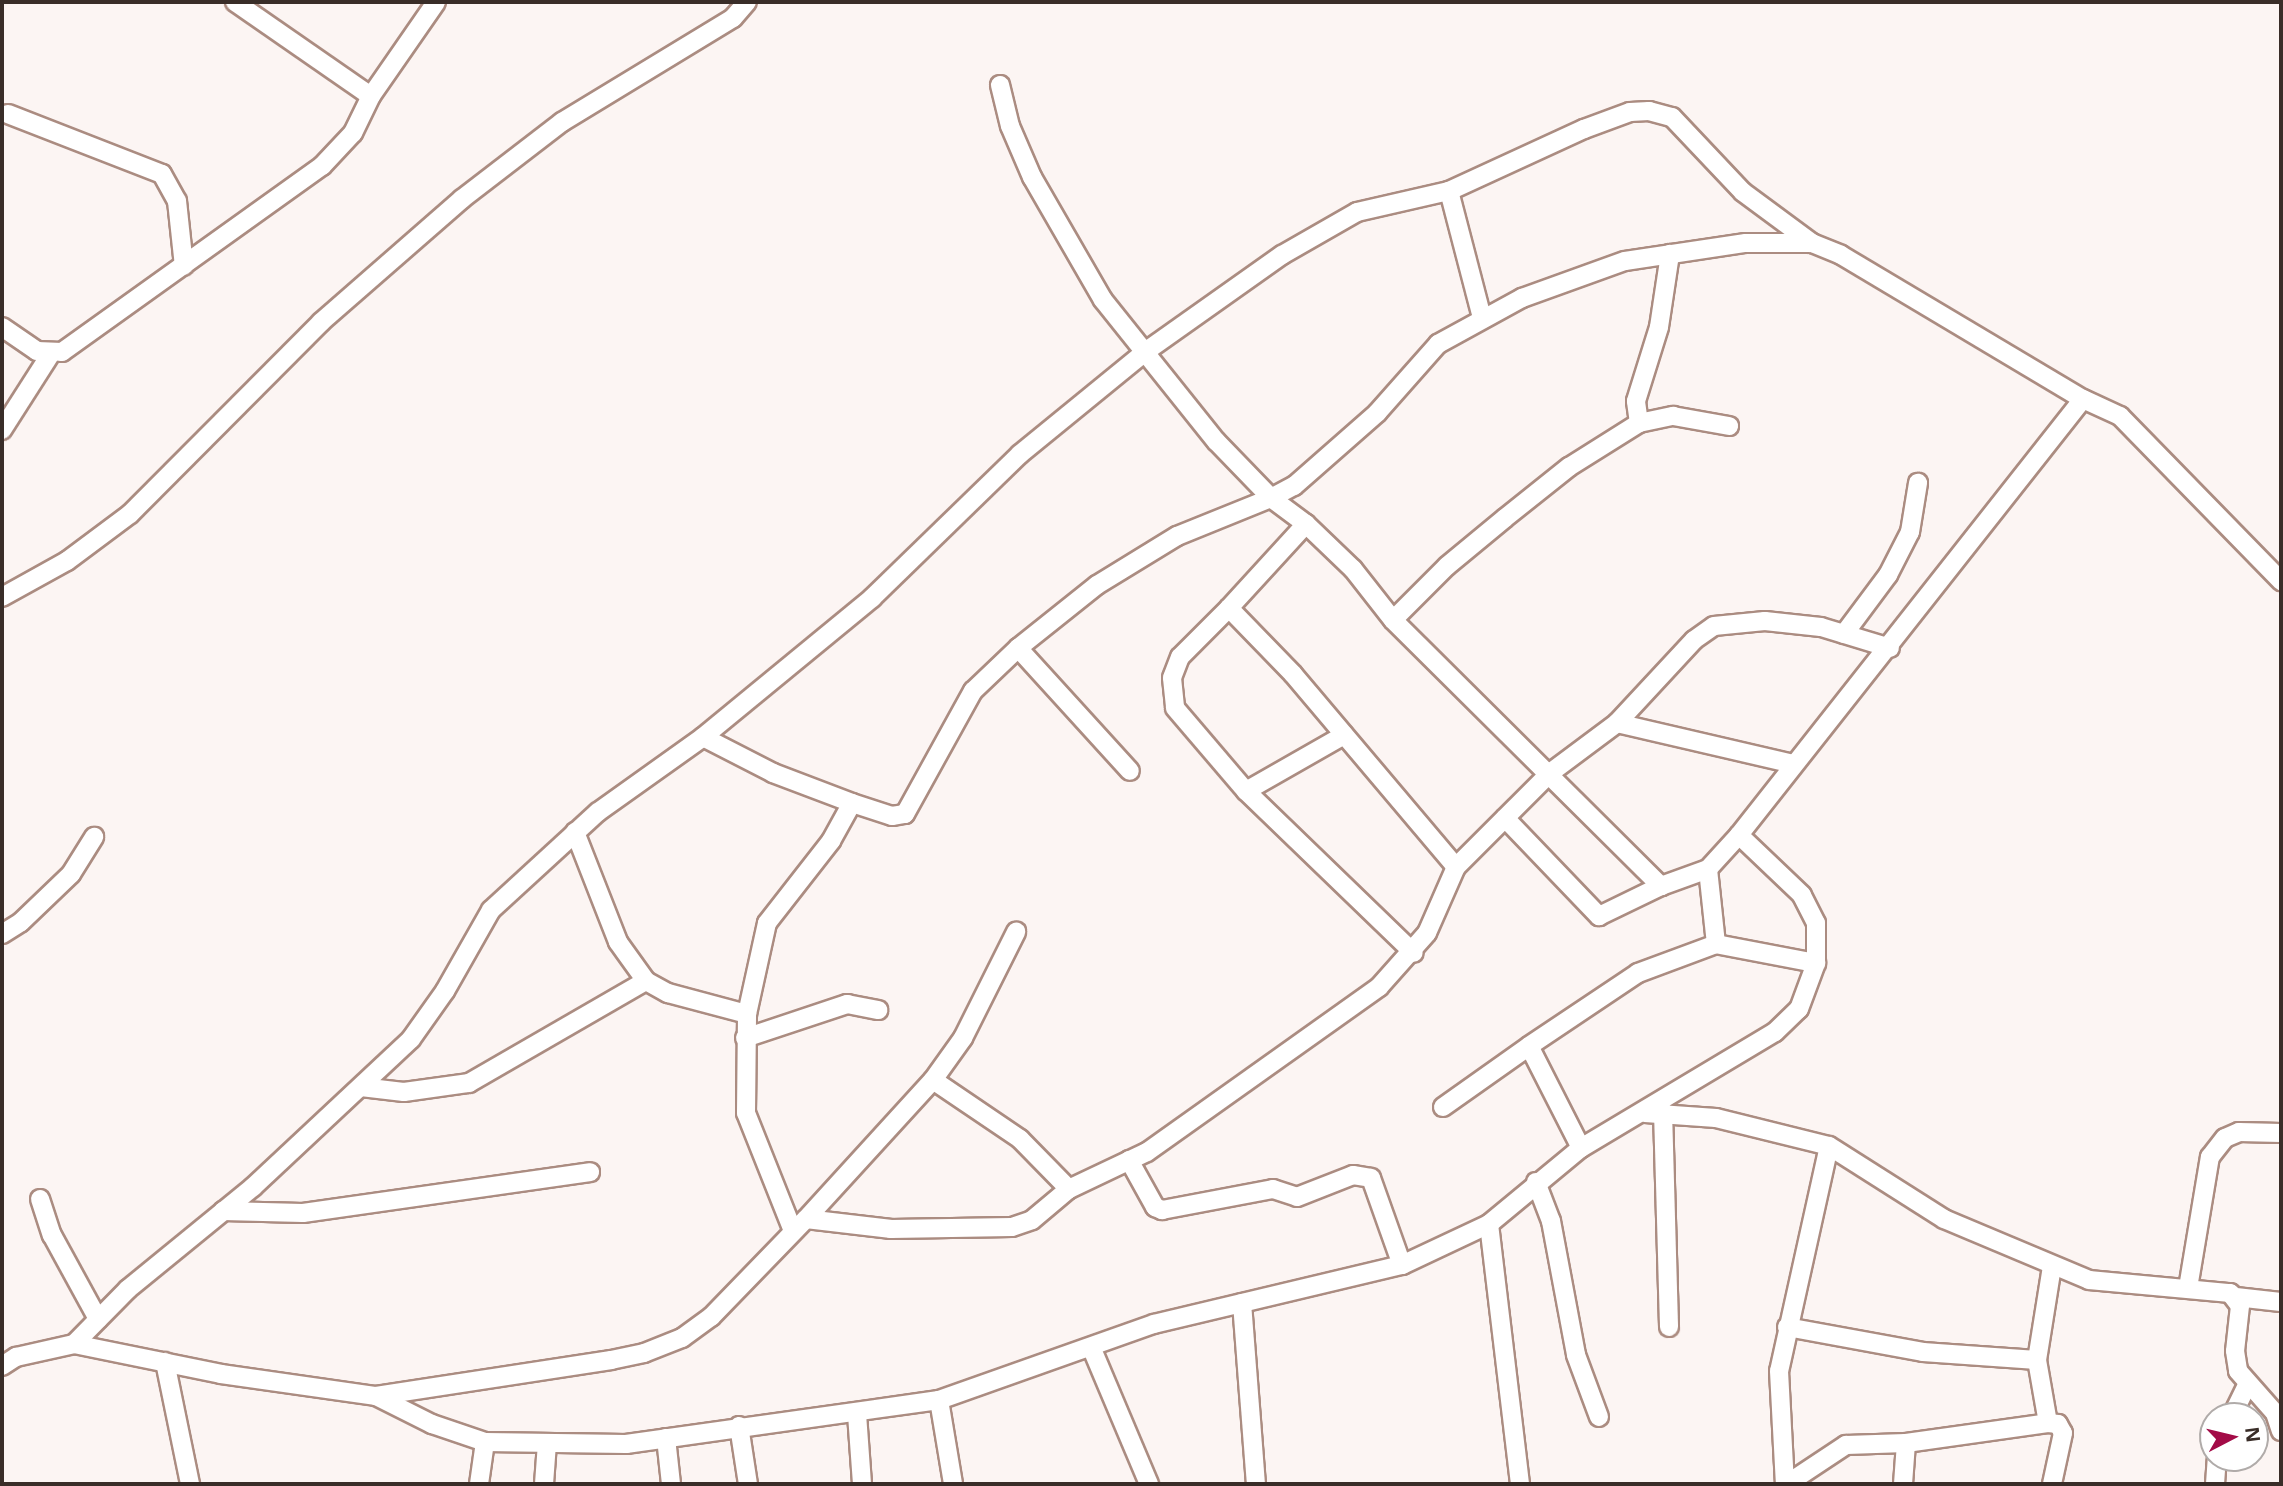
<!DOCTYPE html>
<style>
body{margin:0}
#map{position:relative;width:2283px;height:1486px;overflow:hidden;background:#fcf5f3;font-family:"Open Sans",sans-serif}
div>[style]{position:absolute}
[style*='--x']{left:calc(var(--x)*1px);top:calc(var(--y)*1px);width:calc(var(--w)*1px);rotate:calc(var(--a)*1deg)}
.roads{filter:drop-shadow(2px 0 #ab8c81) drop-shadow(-2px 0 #ab8c81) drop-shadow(0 2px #ab8c81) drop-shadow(0 -2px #ab8c81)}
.minor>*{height:18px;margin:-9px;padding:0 9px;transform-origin:9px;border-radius:9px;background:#fff}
span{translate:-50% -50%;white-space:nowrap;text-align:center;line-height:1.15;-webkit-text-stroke:7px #fff;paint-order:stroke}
.frame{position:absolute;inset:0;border:4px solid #392d28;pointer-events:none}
.north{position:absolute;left:2199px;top:1402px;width:70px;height:70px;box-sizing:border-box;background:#fff;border:2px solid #b0aba9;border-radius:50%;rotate:83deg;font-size:19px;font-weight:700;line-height:28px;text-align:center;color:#392d28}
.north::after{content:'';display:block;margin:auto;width:24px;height:32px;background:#a30b47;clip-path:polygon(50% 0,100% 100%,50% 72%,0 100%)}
</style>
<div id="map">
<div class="roads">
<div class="minor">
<div style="--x:235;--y:2;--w:165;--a:34.7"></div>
<div style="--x:1000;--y:85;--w:42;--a:76.3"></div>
<div style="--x:1010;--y:126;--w:56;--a:66.7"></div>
<div style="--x:1032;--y:177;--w:142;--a:60"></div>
<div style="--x:1103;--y:300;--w:181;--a:51.3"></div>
<div style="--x:1216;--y:441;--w:79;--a:46"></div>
<div style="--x:1271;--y:498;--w:101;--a:158"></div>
<div style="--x:1177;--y:536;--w:94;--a:148.5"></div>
<div style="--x:1097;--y:585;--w:101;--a:141.4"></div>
<div style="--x:8;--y:114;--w:165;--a:21.3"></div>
<div style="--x:162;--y:174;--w:31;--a:61"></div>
<div style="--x:177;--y:201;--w:65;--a:83.9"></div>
<div style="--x:1449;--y:191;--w:131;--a:75.4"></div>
<div style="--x:2;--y:327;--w:42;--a:34.4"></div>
<div style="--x:37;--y:351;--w:25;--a:2"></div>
<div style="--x:62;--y:352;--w:320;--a:-35.6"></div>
<div style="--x:322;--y:166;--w:45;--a:-46.8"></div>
<div style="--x:353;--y:133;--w:41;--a:-64.1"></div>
<div style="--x:371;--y:96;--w:114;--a:-55.3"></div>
<div style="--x:1639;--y:423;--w:22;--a:-98"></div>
<div style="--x:1636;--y:401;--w:77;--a:-72.7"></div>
<div style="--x:1659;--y:327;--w:74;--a:-81.4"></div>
<div style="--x:2;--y:430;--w:89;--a:-57.4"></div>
<div style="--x:1306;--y:524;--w:44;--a:-143.4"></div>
<div style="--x:1271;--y:498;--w:26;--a:-28"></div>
<div style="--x:1294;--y:486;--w:111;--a:-41.3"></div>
<div style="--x:1377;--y:413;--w:92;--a:-48.5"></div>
<div style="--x:1438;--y:344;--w:96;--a:-28.7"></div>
<div style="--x:1522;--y:298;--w:109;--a:-19.8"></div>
<div style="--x:1625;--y:261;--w:122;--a:-8.5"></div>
<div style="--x:1746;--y:243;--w:66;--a:0"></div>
<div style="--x:1812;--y:243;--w:31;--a:22"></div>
<div style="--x:1841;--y:255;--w:282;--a:30.8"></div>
<div style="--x:2;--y:597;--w:74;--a:-29"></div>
<div style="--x:67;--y:561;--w:79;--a:-36.7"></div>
<div style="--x:130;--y:514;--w:271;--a:-45.1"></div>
<div style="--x:321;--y:322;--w:187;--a:-41.1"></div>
<div style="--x:462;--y:199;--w:126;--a:-37.6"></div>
<div style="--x:562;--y:122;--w:200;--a:-31.3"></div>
<div style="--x:733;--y:18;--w:21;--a:-49"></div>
<div style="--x:1229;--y:608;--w:69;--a:135"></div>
<div style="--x:1180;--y:657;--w:22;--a:111"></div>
<div style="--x:1172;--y:678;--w:30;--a:84"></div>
<div style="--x:1175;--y:708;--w:109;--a:49.5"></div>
<div style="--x:1246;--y:791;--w:233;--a:44"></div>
<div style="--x:1393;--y:620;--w:378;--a:44.8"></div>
<div style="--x:1661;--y:886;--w:50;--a:-19.9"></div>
<div style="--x:1708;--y:869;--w:46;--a:-47.6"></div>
<div style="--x:1739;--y:835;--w:555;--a:-51.73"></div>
<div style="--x:2083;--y:399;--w:41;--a:24.7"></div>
<div style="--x:2120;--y:416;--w:231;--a:45.7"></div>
<div style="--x:1844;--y:634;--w:74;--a:-53.3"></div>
<div style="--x:1888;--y:575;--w:48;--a:-62.9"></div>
<div style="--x:1910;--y:532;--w:50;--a:-80.7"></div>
<div style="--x:1617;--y:723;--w:181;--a:13.1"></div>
<div style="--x:703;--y:737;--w:219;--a:-39.4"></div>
<div style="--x:872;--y:598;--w:206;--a:-44.2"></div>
<div style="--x:1020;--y:454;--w:161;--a:-39.2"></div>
<div style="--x:1145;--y:352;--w:168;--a:-35.3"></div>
<div style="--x:1282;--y:255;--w:86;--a:-29.8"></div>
<div style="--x:1357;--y:212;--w:94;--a:-12.9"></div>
<div style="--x:1449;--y:191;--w:149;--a:-24.7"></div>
<div style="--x:1584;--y:129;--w:49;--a:-20.3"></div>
<div style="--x:1630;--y:112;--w:19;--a:-3"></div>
<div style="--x:1649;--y:111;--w:24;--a:15"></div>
<div style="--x:1672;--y:117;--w:103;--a:46.6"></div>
<div style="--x:1743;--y:192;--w:86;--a:36.5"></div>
<div style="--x:1246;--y:791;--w:113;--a:-29.7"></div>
<div style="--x:1505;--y:818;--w:136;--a:46.2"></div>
<div style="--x:1599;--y:916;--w:69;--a:-25.8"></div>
<div style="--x:575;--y:832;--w:118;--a:68.6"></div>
<div style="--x:618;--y:942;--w:48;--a:54.3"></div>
<div style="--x:646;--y:981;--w:25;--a:29"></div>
<div style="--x:668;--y:993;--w:82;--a:14.9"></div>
<div style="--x:1456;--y:867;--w:253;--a:-130.2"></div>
<div style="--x:1293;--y:674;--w:92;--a:-134.1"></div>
<div style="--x:1229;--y:608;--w:114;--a:-47.5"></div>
<div style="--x:1306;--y:524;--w:65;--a:43.8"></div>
<div style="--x:1353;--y:569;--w:65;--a:51.9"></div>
<div style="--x:1393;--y:620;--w:76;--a:-45"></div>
<div style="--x:1447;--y:566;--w:75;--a:-39.6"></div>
<div style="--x:1505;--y:518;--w:82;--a:-38.6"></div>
<div style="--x:1569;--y:467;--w:83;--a:-32.2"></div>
<div style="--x:1639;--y:423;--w:35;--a:-12"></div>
<div style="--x:1673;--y:416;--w:57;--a:10.1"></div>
<div style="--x:2;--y:934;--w:22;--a:-32"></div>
<div style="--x:21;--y:922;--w:69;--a:-43.8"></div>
<div style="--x:71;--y:874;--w:44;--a:-58.1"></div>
<div style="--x:1716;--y:944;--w:102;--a:10.8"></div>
<div style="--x:745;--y:1038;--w:108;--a:-18.4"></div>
<div style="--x:847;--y:1004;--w:32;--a:11"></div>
<div style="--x:933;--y:1080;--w:52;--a:-54.5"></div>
<div style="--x:963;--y:1038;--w:119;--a:-63.4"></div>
<div style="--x:361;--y:1087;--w:43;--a:6.6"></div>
<div style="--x:404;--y:1092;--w:66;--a:-7.9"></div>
<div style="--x:469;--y:1083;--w:204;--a:-30"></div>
<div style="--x:1443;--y:1107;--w:105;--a:-35.3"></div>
<div style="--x:1663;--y:1111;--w:216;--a:88.4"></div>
<div style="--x:1645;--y:1113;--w:71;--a:4"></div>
<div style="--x:1716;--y:1118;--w:116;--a:13.9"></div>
<div style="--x:1829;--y:1146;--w:230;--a:102.5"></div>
<div style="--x:1779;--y:1371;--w:113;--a:87"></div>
<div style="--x:1829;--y:1146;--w:136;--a:32.4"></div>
<div style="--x:1944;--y:1219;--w:157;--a:22.8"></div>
<div style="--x:2089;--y:1280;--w:142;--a:5.3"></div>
<div style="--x:2230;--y:1293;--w:16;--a:52"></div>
<div style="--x:2240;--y:1306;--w:45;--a:96.3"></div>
<div style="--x:2235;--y:1351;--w:20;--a:81"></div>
<div style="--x:2238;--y:1371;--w:56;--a:48.6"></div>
<div style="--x:2275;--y:1413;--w:19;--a:72"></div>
<div style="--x:1581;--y:1148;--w:114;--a:-117"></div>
<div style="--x:1529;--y:1046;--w:131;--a:-33.8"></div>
<div style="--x:1638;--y:973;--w:83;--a:-20.4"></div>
<div style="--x:1716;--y:944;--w:75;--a:-96.1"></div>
<div style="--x:1129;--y:1160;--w:54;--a:61"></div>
<div style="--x:1155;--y:1207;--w:8;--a:23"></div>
<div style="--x:1162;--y:1210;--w:113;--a:-10.7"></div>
<div style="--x:1273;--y:1189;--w:25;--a:18"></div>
<div style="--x:1297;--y:1197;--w:60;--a:-21.4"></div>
<div style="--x:1353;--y:1175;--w:18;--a:9"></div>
<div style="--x:1371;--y:1178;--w:92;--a:70.4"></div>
<div style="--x:1536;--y:1182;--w:42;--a:69"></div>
<div style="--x:1551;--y:1221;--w:136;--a:79.4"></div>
<div style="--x:1576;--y:1355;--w:66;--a:69.6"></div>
<div style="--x:40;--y:1199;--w:38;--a:72"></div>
<div style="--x:52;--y:1235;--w:96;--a:61.3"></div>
<div style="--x:223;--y:1211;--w:80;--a:1.4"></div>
<div style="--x:303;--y:1213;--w:290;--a:-8.1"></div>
<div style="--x:806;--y:1219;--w:188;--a:-47.6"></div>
<div style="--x:933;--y:1080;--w:105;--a:34.1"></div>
<div style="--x:1020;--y:1139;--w:70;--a:45.6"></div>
<div style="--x:1069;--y:1189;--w:86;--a:-25.4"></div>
<div style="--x:1147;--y:1152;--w:285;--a:-35.4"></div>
<div style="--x:1379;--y:987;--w:72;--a:-48.4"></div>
<div style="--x:1427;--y:933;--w:72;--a:-66.3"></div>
<div style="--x:1456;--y:867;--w:133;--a:-45"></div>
<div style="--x:1550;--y:773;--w:84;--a:-36.7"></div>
<div style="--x:1617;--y:723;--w:113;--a:-47.1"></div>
<div style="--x:1694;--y:640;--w:24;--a:-35"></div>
<div style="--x:1714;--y:626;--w:51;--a:-5.6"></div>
<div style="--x:1765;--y:621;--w:56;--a:6.1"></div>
<div style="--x:1821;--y:627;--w:72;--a:16.9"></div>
<div style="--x:1489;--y:1224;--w:262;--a:83.2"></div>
<div style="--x:793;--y:1231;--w:127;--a:-111.7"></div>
<div style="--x:746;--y:1113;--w:99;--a:-89.4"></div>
<div style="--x:747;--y:1014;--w:93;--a:-77.6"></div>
<div style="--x:767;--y:923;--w:104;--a:-52"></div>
<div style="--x:831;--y:841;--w:43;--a:-61.1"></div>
<div style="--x:852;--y:803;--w:42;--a:18"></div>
<div style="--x:892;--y:816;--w:13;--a:-9"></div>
<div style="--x:905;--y:814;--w:141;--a:-61.1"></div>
<div style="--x:973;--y:691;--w:62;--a:-43.7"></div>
<div style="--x:1018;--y:648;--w:166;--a:47.7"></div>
<div style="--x:2188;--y:1288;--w:133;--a:-80.5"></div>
<div style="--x:2210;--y:1157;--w:24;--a:-52"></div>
<div style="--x:2225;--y:1138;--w:15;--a:-23"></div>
<div style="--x:2239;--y:1132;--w:42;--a:1.4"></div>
<div style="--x:2236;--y:1297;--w:45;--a:6.3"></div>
<div style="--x:1242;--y:1303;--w:182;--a:85.6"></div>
<div style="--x:1787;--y:1327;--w:138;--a:10.4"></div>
<div style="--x:1923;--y:1352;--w:114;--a:4"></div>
<div style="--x:74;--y:1344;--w:77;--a:-45.5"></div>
<div style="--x:128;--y:1289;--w:161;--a:-39.2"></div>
<div style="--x:253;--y:1187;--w:216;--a:-43.1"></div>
<div style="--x:411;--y:1039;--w:59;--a:-54.7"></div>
<div style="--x:445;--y:991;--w:93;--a:-60.4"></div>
<div style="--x:491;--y:910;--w:145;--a:-42.5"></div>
<div style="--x:598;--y:812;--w:129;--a:-35.5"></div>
<div style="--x:703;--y:737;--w:79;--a:27.2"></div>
<div style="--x:773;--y:773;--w:85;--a:20.8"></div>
<div style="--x:1092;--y:1349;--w:147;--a:67.1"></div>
<div style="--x:165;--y:1362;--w:125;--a:78.4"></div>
<div style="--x:2;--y:1366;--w:17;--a:-33"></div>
<div style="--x:16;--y:1357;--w:59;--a:-12.6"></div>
<div style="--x:74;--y:1344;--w:150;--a:11.5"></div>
<div style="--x:221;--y:1374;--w:157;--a:8.1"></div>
<div style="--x:376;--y:1396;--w:63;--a:26.6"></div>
<div style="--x:432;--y:1424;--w:56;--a:18.8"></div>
<div style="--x:485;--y:1442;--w:141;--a:0.8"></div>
<div style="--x:626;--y:1444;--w:316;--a:-8"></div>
<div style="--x:939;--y:1400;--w:228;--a:-19.5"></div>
<div style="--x:1154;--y:1324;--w:255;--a:-13.4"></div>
<div style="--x:1402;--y:1265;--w:96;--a:-25.2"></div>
<div style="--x:1489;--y:1224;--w:119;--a:-39.6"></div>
<div style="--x:1581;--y:1148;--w:226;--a:-30.9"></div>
<div style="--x:1775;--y:1032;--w:33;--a:-44"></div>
<div style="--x:1799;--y:1009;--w:49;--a:-69.7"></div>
<div style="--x:1816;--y:963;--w:40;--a:-90"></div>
<div style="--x:1816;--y:923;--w:31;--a:-117"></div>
<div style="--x:1802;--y:895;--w:87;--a:-136.4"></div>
<div style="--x:376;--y:1396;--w:238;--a:-8.7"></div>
<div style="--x:611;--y:1360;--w:34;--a:-12"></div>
<div style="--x:644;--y:1353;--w:41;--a:-21.5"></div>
<div style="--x:682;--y:1338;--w:36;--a:-36"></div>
<div style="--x:711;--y:1317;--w:136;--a:-45.9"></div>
<div style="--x:806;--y:1219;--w:86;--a:6.7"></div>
<div style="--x:891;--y:1229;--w:121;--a:-0.9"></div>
<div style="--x:1012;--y:1227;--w:21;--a:-19"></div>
<div style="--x:1032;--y:1220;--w:48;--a:-40"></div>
<div style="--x:939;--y:1400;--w:85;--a:80.5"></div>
<div style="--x:857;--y:1414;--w:70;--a:85.9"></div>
<div style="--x:2232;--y:1416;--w:34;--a:-64"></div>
<div style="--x:2048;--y:1423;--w:64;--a:-99.9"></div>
<div style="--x:2037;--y:1360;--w:95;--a:-80.9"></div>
<div style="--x:739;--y:1426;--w:59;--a:81.2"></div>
<div style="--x:666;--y:1438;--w:46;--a:83.8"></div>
<div style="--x:479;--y:1484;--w:42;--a:-81.9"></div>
<div style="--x:544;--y:1484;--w:41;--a:-85.8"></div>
<div style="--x:1787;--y:1484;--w:71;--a:-33.5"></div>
<div style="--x:1846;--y:1445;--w:60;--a:-1.9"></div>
<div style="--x:1906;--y:1443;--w:143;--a:-8"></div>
<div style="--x:2048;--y:1423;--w:10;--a:6"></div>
<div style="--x:2058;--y:1424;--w:10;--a:61"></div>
<div style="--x:2063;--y:1433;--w:52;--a:102.2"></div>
<div style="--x:1903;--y:1484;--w:41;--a:-85.8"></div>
<div style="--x:2215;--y:1484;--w:26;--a:-86"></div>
</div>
</div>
<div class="frame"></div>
<div class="north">N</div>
</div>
